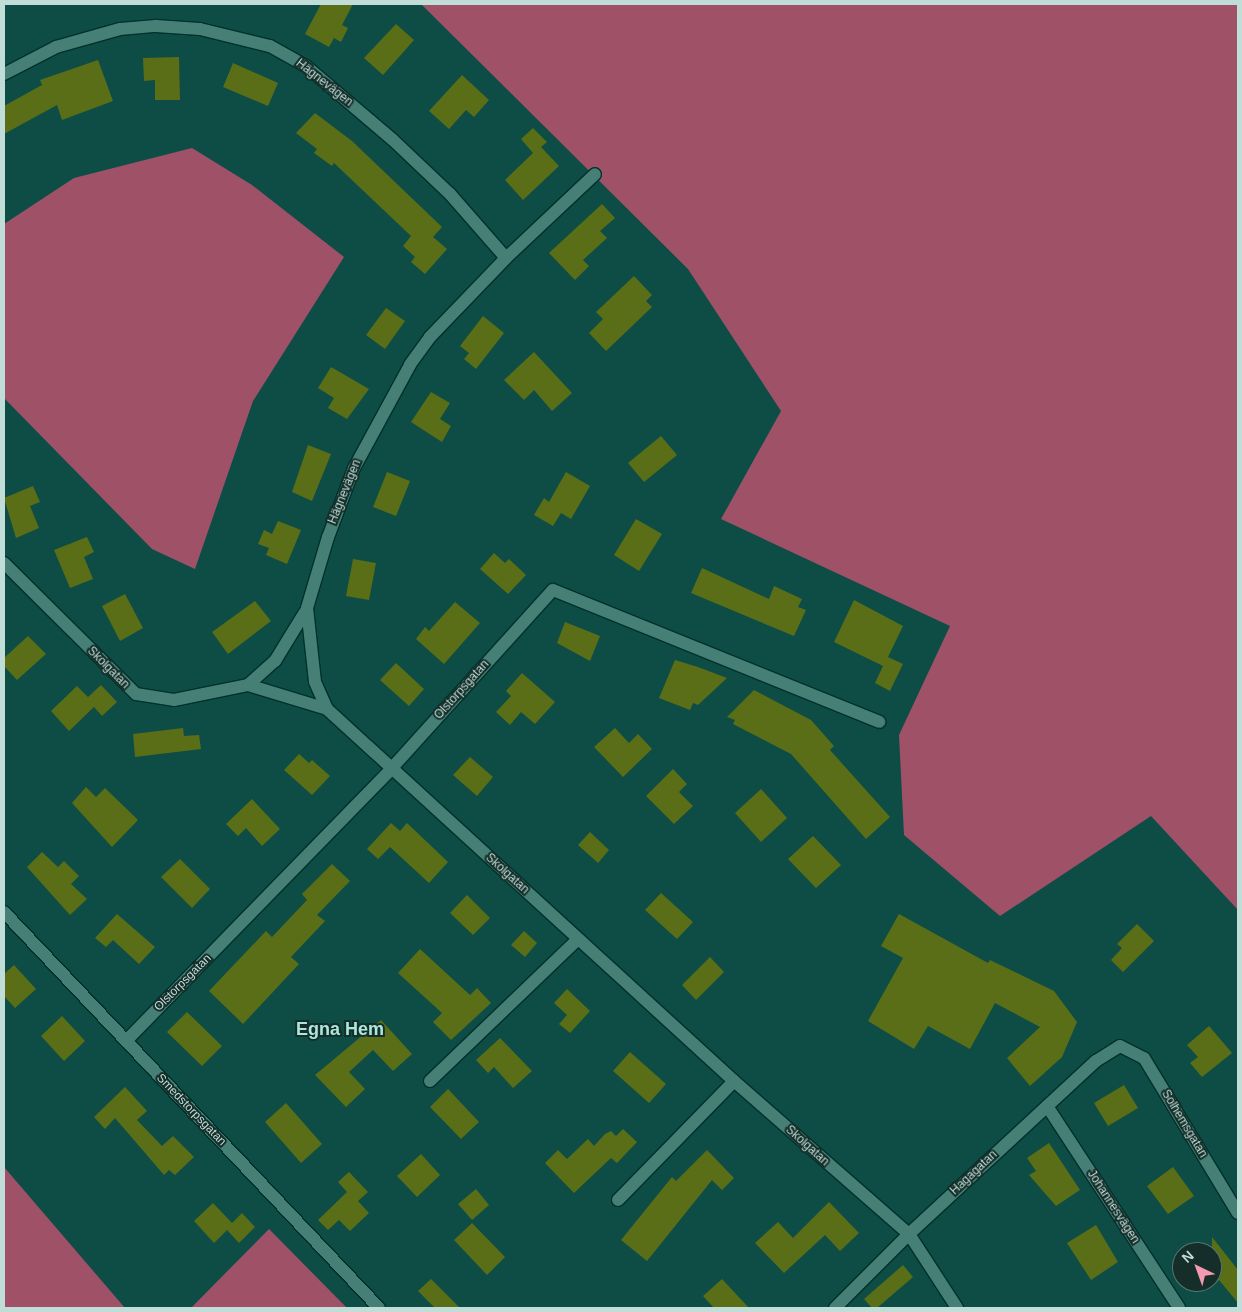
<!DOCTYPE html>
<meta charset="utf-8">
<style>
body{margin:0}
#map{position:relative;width:1242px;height:1312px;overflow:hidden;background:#0e4d45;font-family:Helvetica,sans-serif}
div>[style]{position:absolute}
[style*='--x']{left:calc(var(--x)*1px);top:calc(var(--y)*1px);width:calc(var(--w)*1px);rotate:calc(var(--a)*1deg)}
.green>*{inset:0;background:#9f5168}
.building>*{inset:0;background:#596e17}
.roads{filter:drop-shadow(1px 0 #00312b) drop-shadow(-1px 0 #00312b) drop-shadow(0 1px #00312b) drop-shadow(0 -1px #00312b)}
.minor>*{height:12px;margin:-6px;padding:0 6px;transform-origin:6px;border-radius:6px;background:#467f76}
.tertiary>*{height:12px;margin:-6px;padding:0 6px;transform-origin:6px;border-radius:6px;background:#467f76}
span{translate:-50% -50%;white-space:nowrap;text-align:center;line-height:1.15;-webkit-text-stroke:4px #162e2a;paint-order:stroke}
.street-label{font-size:12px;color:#c0ddd7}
.district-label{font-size:18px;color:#ace7dd;font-weight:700}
.frame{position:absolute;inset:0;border:5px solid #c0ddd7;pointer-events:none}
.north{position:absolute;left:1172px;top:1242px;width:50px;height:50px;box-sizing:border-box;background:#162e2a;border:1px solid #5a746f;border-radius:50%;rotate:318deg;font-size:14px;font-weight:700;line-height:20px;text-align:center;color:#c0ddd7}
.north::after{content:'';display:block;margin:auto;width:18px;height:22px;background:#f19ab1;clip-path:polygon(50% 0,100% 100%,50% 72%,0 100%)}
</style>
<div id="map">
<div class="green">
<div style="clip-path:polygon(421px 4px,1238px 4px,1238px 910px,1151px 816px,1000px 916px,904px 835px,899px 735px,950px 626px,721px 519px,781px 411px,688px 269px)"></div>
<div style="clip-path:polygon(192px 148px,252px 185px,344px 257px,253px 401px,195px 569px,152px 549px,4px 398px,4px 224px,74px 178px)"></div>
<div style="clip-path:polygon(4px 1167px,125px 1308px,4px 1308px)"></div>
<div style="clip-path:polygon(269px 1229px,347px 1308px,191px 1308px)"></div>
</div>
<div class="building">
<div style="clip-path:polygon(321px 4px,353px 4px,342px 25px,348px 28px,341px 42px,334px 38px,329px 47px,305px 34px)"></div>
<div style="clip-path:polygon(396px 24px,414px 40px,383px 75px,364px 58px)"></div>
<div style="clip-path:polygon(179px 57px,180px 100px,155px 100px,155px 80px,144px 81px,143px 58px)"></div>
<div style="clip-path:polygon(98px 60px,113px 101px,62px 120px,57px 105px,4px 134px,4px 106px,42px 85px,40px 80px)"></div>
<div style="clip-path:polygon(233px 63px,278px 83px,268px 106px,223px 87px)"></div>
<div style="clip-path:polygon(462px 75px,489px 100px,474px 117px,466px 110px,449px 129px,429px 111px)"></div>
<div style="clip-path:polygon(315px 113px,352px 141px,442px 227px,433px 237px,447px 249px,425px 274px,411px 262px,415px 257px,403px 246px,411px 236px,334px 163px,332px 166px,314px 153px,317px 149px,296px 133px)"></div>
<div style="clip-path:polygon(533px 128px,547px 142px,541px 147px,559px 166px,523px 200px,505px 180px,533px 153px,521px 139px)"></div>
<div style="clip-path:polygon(602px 204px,615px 218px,600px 231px,607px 238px,583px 260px,589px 266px,575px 280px,549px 253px)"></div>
<div style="clip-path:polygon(634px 276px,652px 295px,646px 301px,652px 307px,606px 351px,589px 333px,603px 319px,596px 312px)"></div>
<div style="clip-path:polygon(386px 308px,405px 321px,385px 349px,366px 335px)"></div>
<div style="clip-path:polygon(483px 316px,504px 333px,476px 369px,464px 359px,469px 353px,460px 346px)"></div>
<div style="clip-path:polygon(534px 352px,572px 393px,552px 411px,534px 390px,524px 400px,504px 380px)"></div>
<div style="clip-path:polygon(331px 367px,369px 389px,347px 419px,328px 408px,334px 398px,318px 388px)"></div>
<div style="clip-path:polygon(431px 392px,450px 403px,440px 419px,451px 426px,442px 442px,411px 422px)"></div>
<div style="clip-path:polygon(661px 436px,677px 455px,644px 482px,628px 463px)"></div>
<div style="clip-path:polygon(308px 445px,331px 454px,312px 501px,292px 492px)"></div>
<div style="clip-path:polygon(387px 472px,410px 481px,396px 516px,373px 507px)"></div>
<div style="clip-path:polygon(566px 472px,590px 486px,571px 519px,561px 513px,553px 526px,534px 515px,544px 498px,549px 502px)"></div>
<div style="clip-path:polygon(33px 486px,40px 502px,30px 506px,39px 528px,16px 538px,4px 498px)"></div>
<div style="clip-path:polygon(636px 519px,662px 534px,639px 571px,614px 555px)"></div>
<div style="clip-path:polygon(278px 521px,301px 530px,287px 564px,266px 555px,269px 548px,258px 544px,264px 530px,272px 534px)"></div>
<div style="clip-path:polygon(87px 537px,94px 552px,84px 557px,93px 579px,70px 588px,54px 550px)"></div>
<div style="clip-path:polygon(494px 553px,505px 563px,509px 559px,526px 575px,508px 594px,480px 569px)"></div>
<div style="clip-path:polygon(353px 559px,376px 563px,369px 600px,346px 596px)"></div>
<div style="clip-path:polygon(702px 568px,769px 599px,774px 586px,802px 599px,798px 607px,806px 610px,794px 636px,691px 593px)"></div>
<div style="clip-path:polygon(125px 594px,143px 628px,120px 641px,102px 606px)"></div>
<div style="clip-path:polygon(854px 600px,903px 626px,888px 657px,903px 664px,890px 691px,875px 683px,883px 666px,834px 642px)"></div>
<div style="clip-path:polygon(255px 601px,271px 621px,228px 654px,212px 632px)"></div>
<div style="clip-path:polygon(455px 602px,480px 623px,444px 664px,416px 639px,425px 627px,429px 631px)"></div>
<div style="clip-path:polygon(565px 622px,600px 636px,590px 661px,557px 643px)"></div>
<div style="clip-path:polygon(28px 636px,46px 654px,17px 680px,4px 666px,4px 658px)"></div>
<div style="clip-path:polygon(675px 660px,698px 667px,727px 678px,698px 705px,693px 703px,690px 710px,659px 698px)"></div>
<div style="clip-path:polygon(396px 663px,424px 689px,409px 706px,380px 680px)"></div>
<div style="clip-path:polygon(522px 673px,555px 702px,535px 724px,521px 712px,510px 725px,496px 712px,511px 696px,506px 691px)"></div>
<div style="clip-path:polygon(101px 685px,117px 702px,102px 716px,94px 707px,69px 731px,51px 711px,77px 686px,88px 697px)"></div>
<div style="clip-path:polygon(754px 690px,811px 720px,834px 746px,830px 750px,890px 817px,866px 839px,791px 754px,733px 724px,735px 720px,727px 717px)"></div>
<div style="clip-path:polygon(183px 728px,184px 736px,199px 735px,201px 749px,135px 757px,133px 734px)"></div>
<div style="clip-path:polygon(615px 728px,629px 743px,638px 734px,652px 749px,623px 777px,594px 747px)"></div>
<div style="clip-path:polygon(299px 754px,309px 763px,312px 760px,330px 776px,312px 795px,284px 770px)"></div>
<div style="clip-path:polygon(470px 757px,493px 777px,477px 796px,453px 775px)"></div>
<div style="clip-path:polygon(673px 769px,687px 784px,679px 792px,693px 806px,674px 824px,646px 796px)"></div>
<div style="clip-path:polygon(86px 787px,96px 797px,105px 788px,138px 820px,112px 847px,72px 803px)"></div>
<div style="clip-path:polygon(761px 789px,787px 818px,761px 842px,735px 813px)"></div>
<div style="clip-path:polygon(252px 799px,280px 829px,262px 846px,246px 828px,238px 836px,226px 824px)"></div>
<div style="clip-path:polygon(391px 823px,400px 831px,407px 823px,448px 862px,429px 883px,390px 847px,378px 859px,367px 849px)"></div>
<div style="clip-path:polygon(590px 832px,609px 850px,598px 863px,578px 845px)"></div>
<div style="clip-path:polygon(813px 836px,841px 865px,816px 888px,788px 859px)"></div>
<div style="clip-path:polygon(42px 852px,58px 867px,64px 861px,79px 876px,71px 884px,87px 899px,70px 915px,27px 867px)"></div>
<div style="clip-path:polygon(180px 859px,210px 889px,192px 908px,161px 877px)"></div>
<div style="clip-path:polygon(332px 864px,350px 881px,317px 915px,325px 921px,291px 957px,299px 964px,243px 1024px,209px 991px,266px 931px,272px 937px,307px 900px,302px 894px)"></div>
<div style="clip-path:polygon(661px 893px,693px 922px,677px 939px,645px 910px)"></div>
<div style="clip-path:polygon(467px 895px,490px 918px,473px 935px,450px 913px)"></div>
<div style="clip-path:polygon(117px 914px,155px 947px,139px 964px,113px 940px,106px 947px,95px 938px)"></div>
<div style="clip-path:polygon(899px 914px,988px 963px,990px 960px,1054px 991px,1077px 1022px,1062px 1057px,1030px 1086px,1007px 1058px,1040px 1027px,995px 1003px,970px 1049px,928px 1026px,914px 1049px,868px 1021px,903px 958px,881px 946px)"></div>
<div style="clip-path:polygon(1137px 924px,1154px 941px,1123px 972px,1111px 960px,1122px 948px,1117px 944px)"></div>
<div style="clip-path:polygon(524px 931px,537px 943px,525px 957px,511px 945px)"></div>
<div style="clip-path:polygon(420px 949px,470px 995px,477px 988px,491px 1003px,451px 1040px,433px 1022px,442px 1013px,398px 973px)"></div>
<div style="clip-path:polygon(710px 957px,724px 972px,696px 1000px,682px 985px)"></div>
<div style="clip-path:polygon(14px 965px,36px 989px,15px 1008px,4px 996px,4px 974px)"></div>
<div style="clip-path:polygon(567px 989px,590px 1011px,570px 1033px,559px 1024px,567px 1015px,554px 1003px)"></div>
<div style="clip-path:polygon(187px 1012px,222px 1046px,202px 1066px,167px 1032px)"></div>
<div style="clip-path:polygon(62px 1016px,85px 1041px,64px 1061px,41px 1036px)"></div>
<div style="clip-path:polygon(381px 1020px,412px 1054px,393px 1071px,373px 1050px,349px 1072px,365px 1089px,346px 1107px,315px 1075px)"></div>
<div style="clip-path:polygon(1209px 1026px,1232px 1053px,1202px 1077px,1190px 1063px,1198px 1057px,1187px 1045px)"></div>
<div style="clip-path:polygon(500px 1038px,532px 1071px,513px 1088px,494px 1067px,488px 1073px,476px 1060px)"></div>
<div style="clip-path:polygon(630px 1052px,666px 1084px,649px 1103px,613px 1071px)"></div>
<div style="clip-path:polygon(1124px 1085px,1138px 1108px,1108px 1126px,1094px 1103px)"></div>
<div style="clip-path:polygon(125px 1087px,147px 1111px,137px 1120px,162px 1146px,173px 1136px,194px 1157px,175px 1175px,169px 1170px,164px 1175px,115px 1118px,105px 1129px,94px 1117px)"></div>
<div style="clip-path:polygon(448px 1089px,479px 1122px,461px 1139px,430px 1107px)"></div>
<div style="clip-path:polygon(286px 1103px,322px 1144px,301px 1163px,265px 1122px)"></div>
<div style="clip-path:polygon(623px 1129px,637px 1142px,617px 1163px,611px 1158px,574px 1193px,545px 1163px,558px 1150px,567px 1159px,588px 1139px,594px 1146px,605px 1134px,611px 1131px,616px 1136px)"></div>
<div style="clip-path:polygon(1049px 1143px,1080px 1190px,1056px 1206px,1029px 1175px,1036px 1171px,1027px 1158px)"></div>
<div style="clip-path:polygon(707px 1150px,734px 1178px,722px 1190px,712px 1180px,647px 1261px,621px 1240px,672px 1177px,676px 1181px)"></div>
<div style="clip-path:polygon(421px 1154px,440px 1175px,417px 1197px,397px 1176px)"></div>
<div style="clip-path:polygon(1173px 1167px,1194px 1196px,1168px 1214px,1147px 1186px)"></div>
<div style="clip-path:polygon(349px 1172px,368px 1192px,358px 1201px,369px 1213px,350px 1231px,339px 1220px,328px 1230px,318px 1220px,347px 1192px,338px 1182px)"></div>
<div style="clip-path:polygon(476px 1189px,489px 1205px,472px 1220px,458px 1204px)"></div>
<div style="clip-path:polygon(829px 1202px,859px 1233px,840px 1251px,825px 1235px,784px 1273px,755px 1243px,778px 1222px,793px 1238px)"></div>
<div style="clip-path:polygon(213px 1203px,232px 1223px,242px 1213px,255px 1227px,239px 1243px,227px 1230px,214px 1243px,194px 1221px)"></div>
<div style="clip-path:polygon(472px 1223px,505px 1257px,487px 1275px,454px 1240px)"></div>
<div style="clip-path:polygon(1096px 1225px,1118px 1262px,1091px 1280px,1067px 1243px)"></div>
<div style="clip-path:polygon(1212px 1237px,1238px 1270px,1238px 1303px,1219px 1280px,1212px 1286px)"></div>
<div style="clip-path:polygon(903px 1265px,913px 1277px,877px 1308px,872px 1308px,864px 1299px)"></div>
<div style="clip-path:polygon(431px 1279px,460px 1308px,435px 1308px,418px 1291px)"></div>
<div style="clip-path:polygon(722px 1279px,749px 1308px,714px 1308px,703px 1296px)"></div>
</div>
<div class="roads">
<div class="minor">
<div style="--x:4;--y:74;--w:59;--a:-27.4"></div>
<div style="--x:56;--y:47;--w:66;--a:-15.7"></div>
<div style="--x:120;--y:29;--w:36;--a:-5"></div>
<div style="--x:156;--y:26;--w:44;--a:3.9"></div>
<div style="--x:200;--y:29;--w:72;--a:13.7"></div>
<div style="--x:270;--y:46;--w:41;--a:29.1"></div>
<div style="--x:306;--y:66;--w:114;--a:40.4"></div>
<div style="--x:393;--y:140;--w:79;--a:43.5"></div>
<div style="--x:450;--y:194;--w:85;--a:48.8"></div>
<div style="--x:506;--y:258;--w:110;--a:133.9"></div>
<div style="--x:430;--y:337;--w:34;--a:126"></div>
<div style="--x:410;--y:365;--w:117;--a:118.5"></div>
<div style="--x:354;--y:468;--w:74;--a:110.6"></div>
<div style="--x:328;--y:537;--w:74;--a:106.5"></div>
<div style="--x:307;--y:608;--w:74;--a:83.8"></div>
<div style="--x:315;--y:682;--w:30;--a:66"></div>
<div style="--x:506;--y:258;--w:122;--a:-43.3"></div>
<div style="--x:4;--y:563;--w:186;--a:44.8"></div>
<div style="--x:136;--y:694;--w:38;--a:9"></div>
<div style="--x:174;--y:700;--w:76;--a:-11.5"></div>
<div style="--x:248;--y:685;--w:83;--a:16.9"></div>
<div style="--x:327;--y:709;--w:551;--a:42.43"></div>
<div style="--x:734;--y:1081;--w:232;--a:41.2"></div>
<div style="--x:909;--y:1234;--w:88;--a:57"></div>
<div style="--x:248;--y:685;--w:36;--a:-42"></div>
<div style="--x:275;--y:661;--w:57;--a:-58.5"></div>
<div style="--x:126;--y:1041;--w:380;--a:-45.7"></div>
<div style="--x:391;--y:769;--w:241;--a:-47.9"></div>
<div style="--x:553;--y:590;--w:352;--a:22"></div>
<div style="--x:430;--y:1081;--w:205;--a:-43.8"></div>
<div style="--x:1047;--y:1106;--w:241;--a:56.8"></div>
<div style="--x:618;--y:1200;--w:166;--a:-45.7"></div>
<div style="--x:835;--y:1308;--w:105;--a:-45"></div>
<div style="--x:909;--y:1234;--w:255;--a:-42.8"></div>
<div style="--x:1096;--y:1061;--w:28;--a:-32"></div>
<div style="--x:1120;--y:1046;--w:27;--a:27"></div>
<div style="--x:1144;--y:1058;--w:181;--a:58.8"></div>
</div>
<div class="tertiary">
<div style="--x:4;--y:912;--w:545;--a:46.56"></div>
</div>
</div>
<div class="street-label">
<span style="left:324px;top:83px;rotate:38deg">Hägnevägen</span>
<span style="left:345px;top:492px;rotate:-68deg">Hägnevägen</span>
<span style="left:108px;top:668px;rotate:45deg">Skolgatan</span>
<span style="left:462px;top:690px;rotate:-48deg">Olstorpsgatan</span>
<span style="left:507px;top:874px;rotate:42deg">Skolgatan</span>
<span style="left:183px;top:983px;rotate:-45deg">Olstorpsgatan</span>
<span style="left:191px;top:1110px;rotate:46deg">Smedstorpsgatan</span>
<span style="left:1184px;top:1124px;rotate:59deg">Solhemsgatan</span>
<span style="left:807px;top:1146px;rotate:42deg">Skolgatan</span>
<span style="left:974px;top:1173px;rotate:-43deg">Hagagatan</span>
<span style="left:1113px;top:1207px;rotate:57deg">Johannesvägen</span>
</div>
<div class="district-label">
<span style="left:340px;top:1029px">Egna Hem</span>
</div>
<div class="frame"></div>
<div class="north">N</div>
</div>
